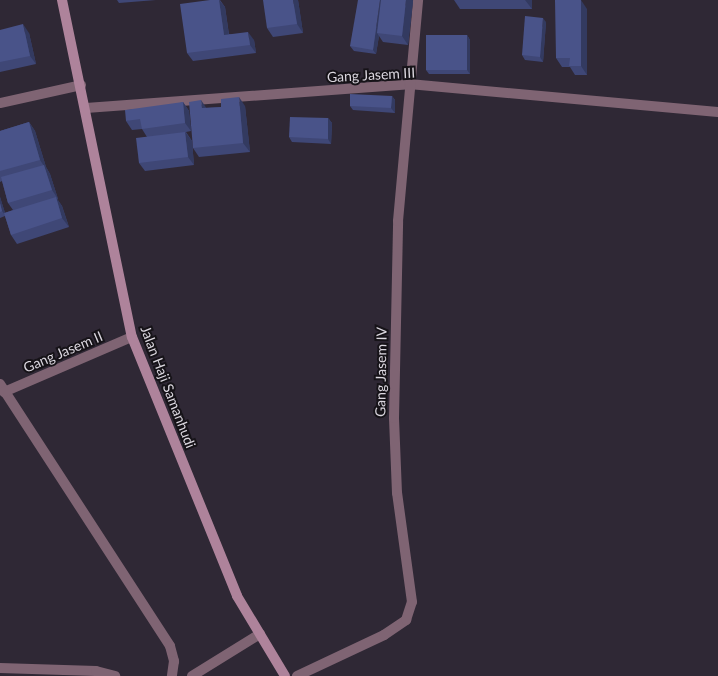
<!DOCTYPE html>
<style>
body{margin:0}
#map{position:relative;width:718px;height:676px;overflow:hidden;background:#2f2835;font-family:Lato,sans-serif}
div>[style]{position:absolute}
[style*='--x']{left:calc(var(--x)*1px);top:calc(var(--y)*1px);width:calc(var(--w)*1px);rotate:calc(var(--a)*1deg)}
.street>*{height:10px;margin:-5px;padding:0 5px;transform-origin:5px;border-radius:5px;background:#7f6473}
.secondary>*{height:10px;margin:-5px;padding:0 5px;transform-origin:5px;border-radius:5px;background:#ae839b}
.wall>*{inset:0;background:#3f4776}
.shaded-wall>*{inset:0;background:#333a60}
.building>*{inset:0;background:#495389}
span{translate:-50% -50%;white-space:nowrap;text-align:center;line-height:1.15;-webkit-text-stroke:4px #161318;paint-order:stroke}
.street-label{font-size:14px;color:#dbd7df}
</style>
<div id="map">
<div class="street">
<div style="--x:0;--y:103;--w:83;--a:-12.5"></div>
<div style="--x:86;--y:108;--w:324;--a:-4.2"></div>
<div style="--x:409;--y:84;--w:310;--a:5.2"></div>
<div style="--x:0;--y:384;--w:312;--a:57"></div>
<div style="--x:170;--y:646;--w:16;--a:75"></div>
<div style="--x:174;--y:661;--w:15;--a:98"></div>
<div style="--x:4;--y:392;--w:139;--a:-23.3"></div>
<div style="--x:0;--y:668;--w:96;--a:1.8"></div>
<div style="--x:96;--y:671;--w:20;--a:15"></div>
<div style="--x:192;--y:676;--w:80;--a:-31.7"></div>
<div style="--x:297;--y:676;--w:96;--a:-25.2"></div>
<div style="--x:384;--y:635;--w:27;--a:-34"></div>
<div style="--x:406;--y:620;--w:19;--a:-72"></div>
<div style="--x:412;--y:602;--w:110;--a:-97.8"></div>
<div style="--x:397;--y:493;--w:75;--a:-92.3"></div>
<div style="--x:394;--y:418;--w:197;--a:-88.8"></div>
<div style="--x:398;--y:221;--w:222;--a:-84.8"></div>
</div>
<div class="secondary">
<div style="--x:62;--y:0;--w:344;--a:78.3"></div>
<div style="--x:132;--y:337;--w:279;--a:67.9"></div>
<div style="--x:237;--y:596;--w:93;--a:59"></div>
</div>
<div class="wall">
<div style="clip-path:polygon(117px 0,156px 0,119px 3px)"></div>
<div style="clip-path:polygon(210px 0,220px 0,225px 7px,229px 34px,254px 40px,256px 53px,193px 61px,187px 53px)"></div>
<div style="clip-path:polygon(298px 0,303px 33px,273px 37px,267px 28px)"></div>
<div style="clip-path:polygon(413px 0,408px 45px,383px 42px,379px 36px,376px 54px,354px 51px,350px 46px)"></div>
<div style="clip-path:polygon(454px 0,532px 0,532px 9px,460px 9px)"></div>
<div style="clip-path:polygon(587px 9px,587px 75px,575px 75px,570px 67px,562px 67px,556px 58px)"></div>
<div style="clip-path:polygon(546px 22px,543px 62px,525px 60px,522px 55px)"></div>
<div style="clip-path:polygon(0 30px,29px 33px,36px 64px,0 72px)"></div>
<div style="clip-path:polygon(467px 35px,470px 40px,470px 74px,429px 74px,426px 70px)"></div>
<div style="clip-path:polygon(392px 96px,395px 100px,395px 113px,353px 110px,350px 106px)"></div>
<div style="clip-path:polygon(183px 102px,189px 111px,191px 131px,186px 132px,192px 141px,194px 165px,145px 171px,139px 163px,147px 137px,142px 129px,132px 130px,126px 121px)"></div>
<div style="clip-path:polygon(245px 106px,250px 152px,199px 157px,193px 148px,207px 108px)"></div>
<div style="clip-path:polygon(328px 118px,332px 123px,331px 144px,292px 142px,289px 137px)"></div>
<div style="clip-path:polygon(29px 122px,35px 131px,46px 167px,50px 174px,58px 199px,57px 199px,62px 206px,69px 227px,17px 244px,11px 235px,5px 216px,0 218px,0 197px,5px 213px,13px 210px,8px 203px,2px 181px,0 182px,0 131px)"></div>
</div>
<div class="shaded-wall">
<div style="clip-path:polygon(219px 0,225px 7px,230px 43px,224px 35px)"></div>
<div style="clip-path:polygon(293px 0,298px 0,303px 33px,297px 24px)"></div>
<div style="clip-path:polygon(380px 0,384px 0,377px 33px,379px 36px,376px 54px,373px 50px)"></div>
<div style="clip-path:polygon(406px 0,413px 0,408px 45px,402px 36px)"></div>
<div style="clip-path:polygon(525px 0,532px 0,532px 9px)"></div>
<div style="clip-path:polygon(581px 0,587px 9px,587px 75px,581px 66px)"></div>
<div style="clip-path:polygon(543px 18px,546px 22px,543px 62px,540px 57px)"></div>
<div style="clip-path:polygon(23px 24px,29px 33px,36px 64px,30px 56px)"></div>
<div style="clip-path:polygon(248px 32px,254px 40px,256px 53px,250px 45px)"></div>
<div style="clip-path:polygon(467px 35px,470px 40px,470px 74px,467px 70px)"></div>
<div style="clip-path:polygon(392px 96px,395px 100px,395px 113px,391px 108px)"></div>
<div style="clip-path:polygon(239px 97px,245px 106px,250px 152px,243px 143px)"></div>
<div style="clip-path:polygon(201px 100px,207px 109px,202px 108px)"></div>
<div style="clip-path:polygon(183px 102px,189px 111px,191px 131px,185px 123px)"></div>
<div style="clip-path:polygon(328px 118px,332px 123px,331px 144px,328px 139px)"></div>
<div style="clip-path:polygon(29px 122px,35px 131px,46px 167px,50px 174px,58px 199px,52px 190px,44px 166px,40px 160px)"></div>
<div style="clip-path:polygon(185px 132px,192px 141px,194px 165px,188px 157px)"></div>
<div style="clip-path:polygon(0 197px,6px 216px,2px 211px,0 203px)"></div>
<div style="clip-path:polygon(56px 197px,62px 206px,69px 227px,62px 218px)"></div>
</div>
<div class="building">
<div style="clip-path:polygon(210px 0,219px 0,224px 35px,248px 32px,250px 45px,187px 53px,180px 4px)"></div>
<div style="clip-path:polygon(263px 0,293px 0,297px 24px,267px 28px)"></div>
<div style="clip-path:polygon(358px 0,380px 0,373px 50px,350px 46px)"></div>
<div style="clip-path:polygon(381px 0,406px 0,402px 36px,377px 33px)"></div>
<div style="clip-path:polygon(555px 0,581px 0,581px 66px,569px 66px,570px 58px,556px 58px)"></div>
<div style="clip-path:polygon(525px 16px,543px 18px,540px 57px,522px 55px)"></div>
<div style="clip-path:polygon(23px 24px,30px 56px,0 62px,0 30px)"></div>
<div style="clip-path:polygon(426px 35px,467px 35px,467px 70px,426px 70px)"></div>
<div style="clip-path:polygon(350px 94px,392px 96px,391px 108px,350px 106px)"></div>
<div style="clip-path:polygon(239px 97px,243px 143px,193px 148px,189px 102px,201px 100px,202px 108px,221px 107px,221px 99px)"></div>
<div style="clip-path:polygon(183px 102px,185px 123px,142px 129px,140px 119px,126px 121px,125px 110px)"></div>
<div style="clip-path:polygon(290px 117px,328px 118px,328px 139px,289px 137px)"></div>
<div style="clip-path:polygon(29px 122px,40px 160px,0 171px,0 131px)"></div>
<div style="clip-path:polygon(185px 132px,188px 157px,139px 163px,136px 138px)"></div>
<div style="clip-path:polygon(44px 165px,52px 190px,8px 203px,1px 177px)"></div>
<div style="clip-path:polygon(56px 197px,62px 218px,11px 235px,4px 213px)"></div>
<div style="clip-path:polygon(0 203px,2px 211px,0 212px)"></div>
</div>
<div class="street-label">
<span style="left:371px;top:75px;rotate:-3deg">Gang Jasem III</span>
<span style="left:63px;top:352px;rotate:-23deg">Gang Jasem II</span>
<span style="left:381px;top:372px;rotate:-89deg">Gang Jasem IV</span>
<span style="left:168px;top:387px;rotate:69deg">Jalan Haji Samanhudi</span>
</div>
</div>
